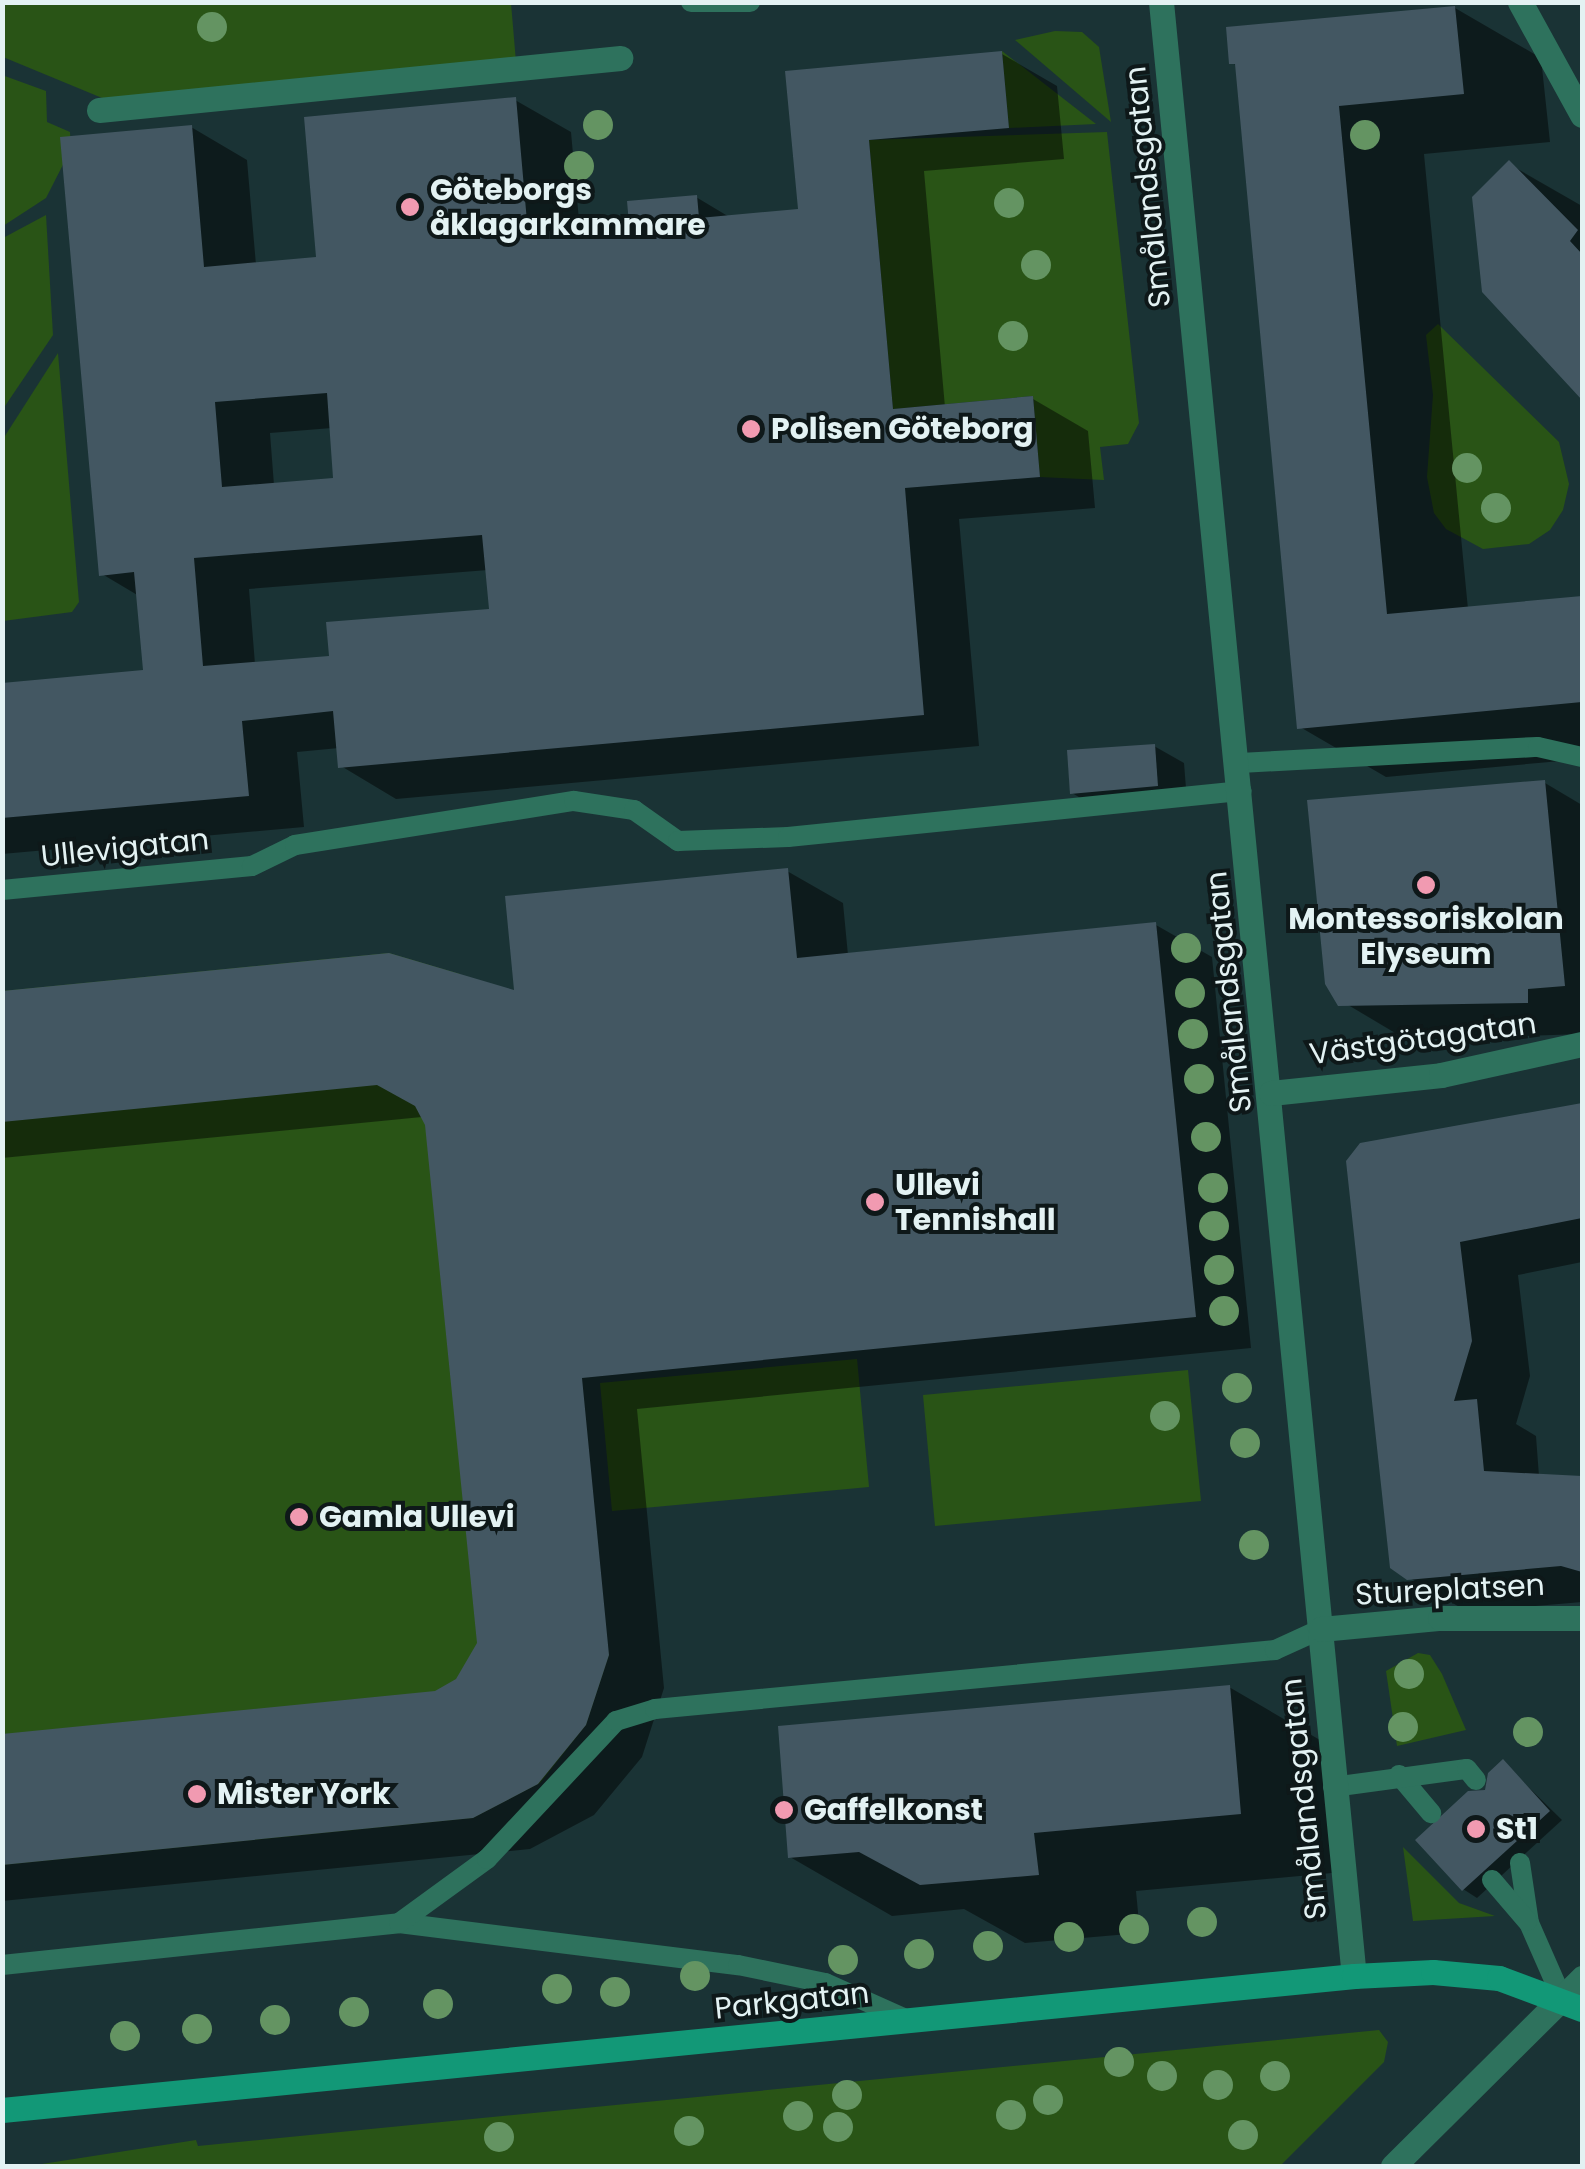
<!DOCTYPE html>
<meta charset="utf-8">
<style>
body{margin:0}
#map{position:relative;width:1585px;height:2169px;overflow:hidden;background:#1a3335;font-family:Poppins,sans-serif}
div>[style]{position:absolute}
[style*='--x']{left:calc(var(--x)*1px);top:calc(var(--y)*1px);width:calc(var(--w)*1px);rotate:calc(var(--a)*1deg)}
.green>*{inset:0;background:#295416}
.shadow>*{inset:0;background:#0007}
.building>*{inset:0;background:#435762}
.service>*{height:20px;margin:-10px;padding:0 10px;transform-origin:10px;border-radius:10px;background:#2e725d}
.minor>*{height:25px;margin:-12.5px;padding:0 12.5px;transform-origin:12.5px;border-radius:12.5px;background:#2e725d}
.secondary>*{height:25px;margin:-12.5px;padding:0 12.5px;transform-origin:12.5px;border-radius:12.5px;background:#129877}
.trees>*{width:30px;height:30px;margin:-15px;border-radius:50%;background:#649462}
.dots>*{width:28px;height:28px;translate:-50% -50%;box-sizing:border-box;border:5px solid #0e1819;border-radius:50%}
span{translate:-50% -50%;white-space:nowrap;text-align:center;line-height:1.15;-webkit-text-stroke:8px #0e1819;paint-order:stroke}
.street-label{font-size:30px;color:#e3f2f3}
.poi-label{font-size:30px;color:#e3f2f3;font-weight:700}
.left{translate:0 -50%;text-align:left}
.frame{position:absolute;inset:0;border:5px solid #e3f2f3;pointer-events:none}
</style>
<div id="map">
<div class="green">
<div style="clip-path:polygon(2px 3px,511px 3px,516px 62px,107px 100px,3px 57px)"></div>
<div style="clip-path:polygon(1055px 31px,1082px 32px,1099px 47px,1111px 122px,1015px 40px)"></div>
<div style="clip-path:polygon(1002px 51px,1096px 124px,1009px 128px)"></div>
<div style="clip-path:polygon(2px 75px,46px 91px,47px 122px,70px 132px,71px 149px,46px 198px,3px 226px)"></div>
<div style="clip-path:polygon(1107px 132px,1139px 423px,1128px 444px,1100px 447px,1104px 480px,1040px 477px,1033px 396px,893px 409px,869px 140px)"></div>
<div style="clip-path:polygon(46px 215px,53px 335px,3px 409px,3px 238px)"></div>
<div style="clip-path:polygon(1438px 324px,1559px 442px,1569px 484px,1563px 510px,1550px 530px,1529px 544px,1483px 549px,1446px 529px,1434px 513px,1427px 477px,1433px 395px,1426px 335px)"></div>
<div style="clip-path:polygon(58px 353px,79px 602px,72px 612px,3px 621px,3px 439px)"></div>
<div style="clip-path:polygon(389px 953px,460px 974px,609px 1655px,586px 1725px,540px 1783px,473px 1818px,3px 1865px,3px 991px)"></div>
<div style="clip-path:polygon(857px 1359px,869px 1487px,612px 1511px,600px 1383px)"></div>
<div style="clip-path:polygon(1188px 1370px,1201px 1501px,935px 1526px,923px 1395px)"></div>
<div style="clip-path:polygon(1418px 1653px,1430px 1655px,1442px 1674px,1466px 1730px,1397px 1746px,1386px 1671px)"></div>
<div style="clip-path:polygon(1403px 1847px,1459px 1903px,1495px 1916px,1413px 1921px)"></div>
<div style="clip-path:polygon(1379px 2030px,1388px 2042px,1384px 2062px,1280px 2166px,29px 2166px,196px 2140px,198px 2146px)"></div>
</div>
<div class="shadow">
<div style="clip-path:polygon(1455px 8px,1541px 58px,1550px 142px,1424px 154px,1468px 609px,1582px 599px,1582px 759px,1386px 777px,1300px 727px,1238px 66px,1232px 63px)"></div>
<div style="clip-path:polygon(evenodd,1002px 54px,1057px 86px,1064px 159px,924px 171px,945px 407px,1033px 399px,1088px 431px,1095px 508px,959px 519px,979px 746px,396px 799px,341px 766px,339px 748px,297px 752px,304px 827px,2px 854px,2px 685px,145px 672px,139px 596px,102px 574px,191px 127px,247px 160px,256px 265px,319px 259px,515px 100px,571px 132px,580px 231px,632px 226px,696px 197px,731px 218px,801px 211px,788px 73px,1002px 54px,332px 428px,336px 481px,274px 485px,270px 433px,332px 428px,1002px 54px,488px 570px,491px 611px,332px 658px,255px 664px,249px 589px,488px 570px)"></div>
<div style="clip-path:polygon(1509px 164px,1582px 206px,1582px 397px,1485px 291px)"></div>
<div style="clip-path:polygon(1154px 746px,1184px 763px,1187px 801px,1101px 810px,1072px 793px)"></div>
<div style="clip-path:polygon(1545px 783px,1582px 805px,1582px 1034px,1407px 1040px,1333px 996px)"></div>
<div style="clip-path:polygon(787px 871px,843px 903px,848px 955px,1156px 925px,1212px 957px,1251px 1348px,637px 1409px,664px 1688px,642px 1757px,594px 1815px,530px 1849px,2px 1901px,2px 1736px,436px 1694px,458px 1681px,479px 1643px,427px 1124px,422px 1117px,2px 1158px,2px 994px,517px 994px)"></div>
<div style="clip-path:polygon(1582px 1106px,1582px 1262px,1518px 1275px,1530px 1376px,1516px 1424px,1536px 1436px,1539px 1476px,1582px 1479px,1582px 1602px,1468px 1612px,1408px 1577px,1361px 1145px)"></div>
<div style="clip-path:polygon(1229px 1687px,1332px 1747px,1343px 1872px,1136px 1891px,1140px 1933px,1025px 1943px,964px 1909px,892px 1916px,790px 1857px)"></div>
<div style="clip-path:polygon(1503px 1762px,1562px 1820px,1477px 1898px,1463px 1889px,1488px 1792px)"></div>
</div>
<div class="building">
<div style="clip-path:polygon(1455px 6px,1464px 94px,1339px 106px,1387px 614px,1582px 596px,1582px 702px,1297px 729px,1235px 64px,1229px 64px,1226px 27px)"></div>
<div style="clip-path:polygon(evenodd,1002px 51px,1009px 128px,869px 140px,893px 409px,1033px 396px,1040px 477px,905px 488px,924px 715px,338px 768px,333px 711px,242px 721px,249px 796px,2px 818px,2px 683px,143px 670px,134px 572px,99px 576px,60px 137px,192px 125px,204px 267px,316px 257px,304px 117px,516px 97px,528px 233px,629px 224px,627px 201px,697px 195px,699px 218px,798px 209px,785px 71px,1002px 51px,327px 393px,333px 478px,222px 487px,215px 402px,327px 393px,1002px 51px,482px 535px,489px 609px,326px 622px,329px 656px,203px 666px,194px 558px,482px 535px)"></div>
<div style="clip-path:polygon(1509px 160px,1578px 230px,1570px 241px,1582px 254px,1582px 400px,1482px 292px,1472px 197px)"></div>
<div style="clip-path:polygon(1155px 744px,1158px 786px,1070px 794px,1067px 750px)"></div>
<div style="clip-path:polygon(1545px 780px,1565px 986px,1528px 989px,1528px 1003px,1338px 1006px,1325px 984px,1307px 800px)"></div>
<div style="clip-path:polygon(788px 868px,797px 958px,1156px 922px,1196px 1317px,582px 1378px,609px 1655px,586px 1725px,538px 1784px,473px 1818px,2px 1865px,2px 1734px,435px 1691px,456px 1679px,477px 1643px,425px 1125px,415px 1106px,377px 1085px,2px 1122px,2px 991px,389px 953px,514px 990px,505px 896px)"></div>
<div style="clip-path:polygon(1582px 1103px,1582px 1218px,1460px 1242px,1472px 1341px,1454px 1401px,1477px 1399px,1484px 1471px,1582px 1476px,1582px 1572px,1561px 1566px,1407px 1580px,1390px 1568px,1346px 1161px,1360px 1143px)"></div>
<div style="clip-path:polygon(1230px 1685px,1241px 1814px,1034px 1833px,1039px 1875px,920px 1885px,859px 1852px,788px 1858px,778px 1726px)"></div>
<div style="clip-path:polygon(1503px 1759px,1550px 1811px,1462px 1891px,1415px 1840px,1468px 1791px,1485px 1790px,1488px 1773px)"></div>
</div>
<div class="service">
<div style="--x:691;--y:2;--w:59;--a:0"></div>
<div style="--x:1240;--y:763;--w:298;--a:-3.1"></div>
<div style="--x:1538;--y:747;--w:45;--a:12.8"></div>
<div style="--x:2;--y:890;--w:251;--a:-5.5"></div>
<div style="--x:252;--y:866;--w:48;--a:-26"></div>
<div style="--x:295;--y:845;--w:282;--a:-9"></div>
<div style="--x:574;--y:801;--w:61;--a:8.5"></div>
<div style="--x:634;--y:810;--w:54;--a:35.2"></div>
<div style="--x:678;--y:841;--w:110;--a:-2.1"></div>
<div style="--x:788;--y:837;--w:456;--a:-5.8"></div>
<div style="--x:1399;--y:1775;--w:50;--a:49.9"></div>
<div style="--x:1333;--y:1787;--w:135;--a:-7.7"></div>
<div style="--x:1467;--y:1769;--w:14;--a:51"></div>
<div style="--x:1520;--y:1863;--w:61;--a:81.5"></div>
<div style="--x:1529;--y:1923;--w:82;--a:66.3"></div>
<div style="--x:1492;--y:1880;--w:54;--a:49.5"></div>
<div style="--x:399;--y:1923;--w:342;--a:7.1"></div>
<div style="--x:738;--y:1965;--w:89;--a:11.7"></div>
<div style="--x:825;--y:1983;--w:93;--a:24.1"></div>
<div style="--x:2;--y:1965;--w:399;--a:-6"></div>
<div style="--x:399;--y:1923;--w:109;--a:-36"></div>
<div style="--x:487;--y:1859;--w:189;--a:-46.9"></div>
<div style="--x:616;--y:1721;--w:41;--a:-17.1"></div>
<div style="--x:655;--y:1709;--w:623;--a:-5.44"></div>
<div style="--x:1275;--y:1650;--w:51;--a:-24.5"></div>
</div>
<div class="minor">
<div style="--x:1161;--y:2;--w:1983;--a:84.42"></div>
<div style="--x:1520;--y:2;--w:129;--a:61.2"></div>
<div style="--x:99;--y:110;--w:524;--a:-5.7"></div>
<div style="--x:1271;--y:1093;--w:171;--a:-6"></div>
<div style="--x:1441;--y:1075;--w:144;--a:-12.4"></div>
<div style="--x:1321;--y:1629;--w:120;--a:-5.3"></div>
<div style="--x:1440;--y:1618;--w:142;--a:0"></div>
<div style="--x:1393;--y:2166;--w:267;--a:-44.8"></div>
</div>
<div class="secondary">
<div style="--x:2;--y:2110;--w:1359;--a:-5.66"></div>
<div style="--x:1354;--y:1976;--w:79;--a:-2.9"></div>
<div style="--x:1433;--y:1972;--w:66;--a:5.2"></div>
<div style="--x:1499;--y:1978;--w:89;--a:20.5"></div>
</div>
<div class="trees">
<div style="left:212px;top:27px"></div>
<div style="left:598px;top:125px"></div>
<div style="left:1365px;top:135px"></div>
<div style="left:579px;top:166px"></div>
<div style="left:1009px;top:203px"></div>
<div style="left:1036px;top:265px"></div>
<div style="left:1013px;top:336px"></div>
<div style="left:1467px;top:468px"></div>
<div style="left:1496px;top:508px"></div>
<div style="left:1186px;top:948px"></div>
<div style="left:1190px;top:993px"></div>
<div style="left:1193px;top:1034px"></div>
<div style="left:1199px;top:1079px"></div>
<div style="left:1206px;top:1137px"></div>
<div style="left:1213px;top:1188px"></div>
<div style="left:1214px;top:1226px"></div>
<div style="left:1219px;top:1270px"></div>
<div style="left:1224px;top:1311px"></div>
<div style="left:1237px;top:1388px"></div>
<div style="left:1165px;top:1416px"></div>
<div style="left:1245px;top:1443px"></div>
<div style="left:1254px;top:1545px"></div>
<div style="left:1409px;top:1674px"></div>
<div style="left:1403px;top:1727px"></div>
<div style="left:1528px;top:1732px"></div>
<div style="left:1202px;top:1922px"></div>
<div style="left:1134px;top:1929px"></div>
<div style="left:1069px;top:1937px"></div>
<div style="left:988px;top:1946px"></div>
<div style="left:919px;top:1954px"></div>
<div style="left:843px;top:1960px"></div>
<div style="left:695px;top:1976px"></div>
<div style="left:557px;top:1989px"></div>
<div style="left:615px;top:1992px"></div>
<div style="left:438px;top:2004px"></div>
<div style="left:354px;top:2012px"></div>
<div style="left:275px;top:2020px"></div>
<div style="left:197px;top:2029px"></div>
<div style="left:125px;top:2036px"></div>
<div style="left:1119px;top:2062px"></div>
<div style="left:1162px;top:2076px"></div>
<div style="left:1275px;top:2076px"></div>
<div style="left:1218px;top:2085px"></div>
<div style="left:847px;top:2095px"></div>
<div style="left:1048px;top:2100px"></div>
<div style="left:1011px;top:2115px"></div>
<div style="left:798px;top:2116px"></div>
<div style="left:838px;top:2127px"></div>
<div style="left:689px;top:2131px"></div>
<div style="left:1243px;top:2135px"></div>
<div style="left:499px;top:2137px"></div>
</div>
<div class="dots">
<div style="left:410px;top:207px;background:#f19ab1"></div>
<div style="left:751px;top:429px;background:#f19ab1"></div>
<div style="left:1426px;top:885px;background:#f19ab1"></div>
<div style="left:875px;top:1202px;background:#f19ab1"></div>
<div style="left:299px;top:1517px;background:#f19ab1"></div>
<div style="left:197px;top:1794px;background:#f19ab1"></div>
<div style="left:784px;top:1810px;background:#f19ab1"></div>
<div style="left:1476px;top:1829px;background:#f19ab1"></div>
</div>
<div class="street-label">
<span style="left:1148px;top:187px;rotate:-96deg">Smålandsgatan</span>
<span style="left:125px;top:848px;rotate:-6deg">Ullevigatan</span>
<span style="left:1229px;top:992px;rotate:-96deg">Smålandsgatan</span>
<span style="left:1423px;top:1039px;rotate:-8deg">Västgötagatan</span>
<span style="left:1450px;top:1590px;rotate:-3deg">Stureplatsen</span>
<span style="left:1304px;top:1799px;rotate:-96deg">Smålandsgatan</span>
<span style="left:792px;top:2001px;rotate:-6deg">Parkgatan</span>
</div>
<div class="poi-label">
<span class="left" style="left:430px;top:207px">Göteborgs<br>åklagarkammare</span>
<span class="left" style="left:771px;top:429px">Polisen Göteborg</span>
<span style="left:1426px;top:936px">Montessoriskolan<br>Elyseum</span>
<span class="left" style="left:895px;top:1202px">Ullevi<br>Tennishall</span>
<span class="left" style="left:319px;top:1517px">Gamla Ullevi</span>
<span class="left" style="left:217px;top:1794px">Mister York</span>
<span class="left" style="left:804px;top:1810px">Gaffelkonst</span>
<span class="left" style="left:1496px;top:1829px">St1</span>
</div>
<div class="frame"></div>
</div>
